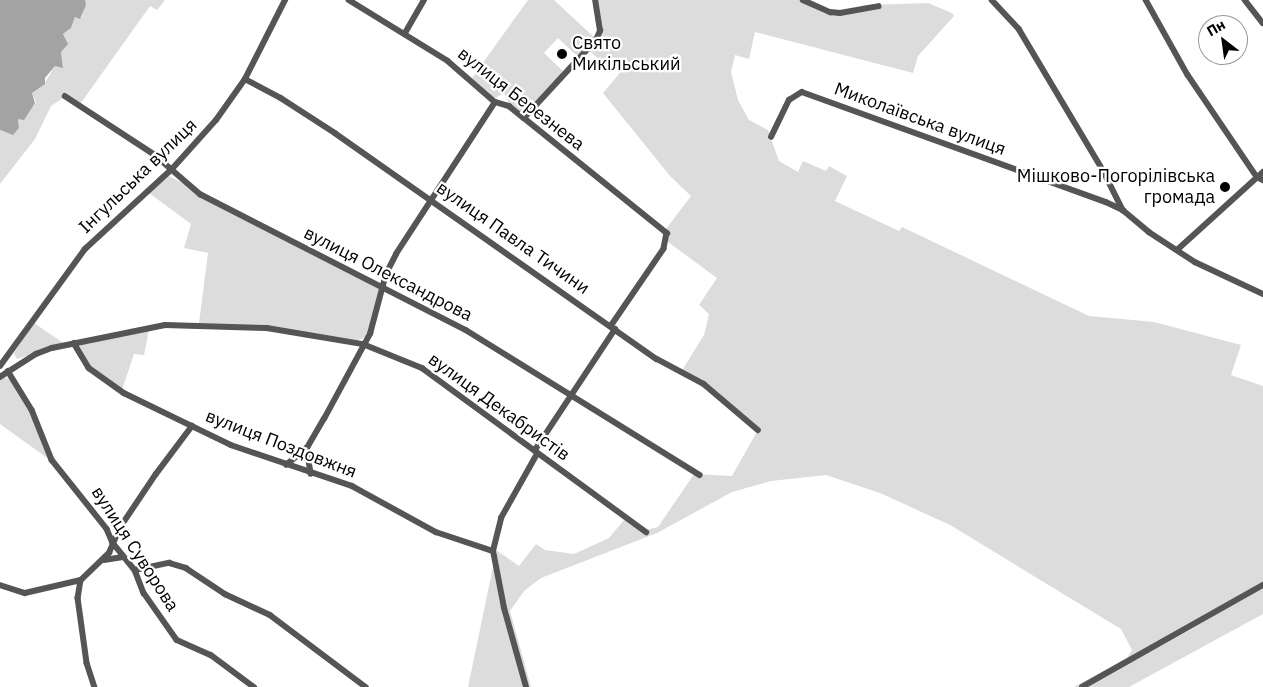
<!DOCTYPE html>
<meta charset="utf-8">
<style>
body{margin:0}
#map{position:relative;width:1263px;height:687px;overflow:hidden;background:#fff;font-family:"IBM Plex Sans",sans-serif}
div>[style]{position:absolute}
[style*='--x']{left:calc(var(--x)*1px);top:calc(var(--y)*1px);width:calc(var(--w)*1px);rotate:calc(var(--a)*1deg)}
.green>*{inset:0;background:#dcdcdc}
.water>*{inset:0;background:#a3a3a3}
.minor>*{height:5.5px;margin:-2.75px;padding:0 2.75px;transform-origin:2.75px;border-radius:2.75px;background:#555}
.dots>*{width:14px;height:14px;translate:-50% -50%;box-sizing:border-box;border:2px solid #fff;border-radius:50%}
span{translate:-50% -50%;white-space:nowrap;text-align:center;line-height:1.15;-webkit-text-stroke:4.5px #fff;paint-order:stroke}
.poi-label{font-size:18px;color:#000}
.left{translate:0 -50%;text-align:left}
.right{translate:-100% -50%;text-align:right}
.street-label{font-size:18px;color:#000}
.north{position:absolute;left:1198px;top:15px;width:50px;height:50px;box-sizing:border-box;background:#fff;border:1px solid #999;border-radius:50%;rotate:330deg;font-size:14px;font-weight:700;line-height:20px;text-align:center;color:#000}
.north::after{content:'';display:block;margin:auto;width:18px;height:22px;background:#000;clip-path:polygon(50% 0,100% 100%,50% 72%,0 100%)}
</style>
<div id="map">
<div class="green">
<div style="clip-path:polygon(85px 0,165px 0,157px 10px,150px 6px,78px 107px,63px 98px,51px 106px,35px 139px,0 184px,0 130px,13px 135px,19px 128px,18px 119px,26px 115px,36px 102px,32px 93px,44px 84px,55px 66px,63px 66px,61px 52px,67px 43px,63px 34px,71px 28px,75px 17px,82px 17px)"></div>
<div style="clip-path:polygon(528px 0,554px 0,596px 39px,578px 57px,558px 38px,544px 53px,564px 72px,523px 114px,510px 105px,504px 93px,495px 98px,472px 78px)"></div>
<div style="clip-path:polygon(596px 0,806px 0,822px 9px,841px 12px,865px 5px,928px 3px,952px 13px,954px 16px,918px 56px,913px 73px,755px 32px,749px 59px,735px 55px,731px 72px,738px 100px,749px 120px,768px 130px,779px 161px,798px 172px,803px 161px,826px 171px,829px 166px,847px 176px,835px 201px,899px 231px,902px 227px,1089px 316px,1154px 322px,1241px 345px,1231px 375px,1263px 386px,1263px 583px,1080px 687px,1074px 687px,1127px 658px,1132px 650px,1121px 629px,950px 525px,880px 493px,826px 475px,771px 481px,732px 492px,657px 533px,541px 578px,524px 591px,510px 611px,531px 687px,528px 687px,506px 609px,496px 550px,519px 566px,536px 544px,545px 550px,574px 554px,609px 538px,625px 519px,646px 530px,658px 527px,694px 474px,732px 476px,759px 428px,705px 384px,681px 372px,704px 335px,709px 314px,699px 305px,717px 278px,668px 242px,666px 229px,691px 196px,670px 176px,603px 93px,624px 68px,612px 58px,606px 65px,588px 50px,601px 34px)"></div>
<div style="clip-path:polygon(169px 176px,379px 289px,371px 327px,365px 337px,357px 341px,287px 329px,199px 323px,208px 253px,184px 248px,191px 224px,149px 193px)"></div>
<div style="clip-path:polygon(34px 323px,65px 344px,17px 359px,14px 353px)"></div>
<div style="clip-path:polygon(149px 330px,144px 355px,134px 354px,122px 390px,95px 373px,78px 345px)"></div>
<div style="clip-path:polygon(5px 377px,12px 381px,31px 411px,50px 460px,0 424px,0 379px)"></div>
<div style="clip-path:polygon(494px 562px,525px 687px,468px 687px)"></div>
<div style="clip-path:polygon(1263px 586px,1263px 614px,1129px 687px,1084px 687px,1192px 629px)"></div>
</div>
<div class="water">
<div style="clip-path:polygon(0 0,85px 0,86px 5px,80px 19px,75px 17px,71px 28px,63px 34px,68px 44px,61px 52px,63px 68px,55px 66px,45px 78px,45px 84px,32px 93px,35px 103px,24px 120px,18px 119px,19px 128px,13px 135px,0 130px)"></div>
</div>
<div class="minor">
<div style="--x:349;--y:0;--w:116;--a:31.6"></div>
<div style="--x:448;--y:61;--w:62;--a:41.1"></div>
<div style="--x:495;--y:102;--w:15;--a:16"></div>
<div style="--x:509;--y:106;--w:19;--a:39"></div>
<div style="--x:524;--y:118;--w:184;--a:38.8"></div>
<div style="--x:667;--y:233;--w:16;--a:101"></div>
<div style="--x:664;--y:249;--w:92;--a:124.4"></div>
<div style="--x:803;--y:0;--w:30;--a:24"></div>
<div style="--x:830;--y:12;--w:10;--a:6"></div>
<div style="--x:840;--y:13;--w:39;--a:-10"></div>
<div style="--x:992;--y:0;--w:40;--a:47"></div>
<div style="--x:1019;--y:29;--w:164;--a:59.2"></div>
<div style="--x:1103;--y:170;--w:45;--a:63.4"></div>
<div style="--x:1146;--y:0;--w:86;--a:60.8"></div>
<div style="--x:1188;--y:75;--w:123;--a:55.9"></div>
<div style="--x:1257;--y:177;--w:7;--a:27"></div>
<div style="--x:1245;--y:0;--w:29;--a:52"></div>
<div style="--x:405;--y:33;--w:38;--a:-60"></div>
<div style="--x:245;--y:79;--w:41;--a:27.8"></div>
<div style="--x:281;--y:98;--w:64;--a:32.9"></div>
<div style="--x:335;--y:133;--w:393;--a:35.1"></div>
<div style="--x:657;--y:359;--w:53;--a:28"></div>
<div style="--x:704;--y:384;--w:71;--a:40.4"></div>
<div style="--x:65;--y:96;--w:108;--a:33.2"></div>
<div style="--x:155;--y:155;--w:60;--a:40.9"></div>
<div style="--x:200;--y:194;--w:299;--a:27.1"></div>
<div style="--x:466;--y:330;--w:275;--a:31.8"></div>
<div style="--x:524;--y:118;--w:106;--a:-47.3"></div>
<div style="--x:596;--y:40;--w:10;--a:-66"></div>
<div style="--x:600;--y:31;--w:31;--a:-99"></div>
<div style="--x:771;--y:137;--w:41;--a:-64.1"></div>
<div style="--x:789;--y:100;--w:15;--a:-32"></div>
<div style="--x:802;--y:92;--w:323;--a:19.9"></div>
<div style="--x:1106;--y:202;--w:19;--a:25"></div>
<div style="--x:1123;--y:210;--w:34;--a:40"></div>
<div style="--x:1149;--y:232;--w:55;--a:33.1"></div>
<div style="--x:1195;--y:262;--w:75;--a:25.2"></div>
<div style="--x:1177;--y:250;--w:116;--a:-42.2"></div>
<div style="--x:74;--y:343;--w:29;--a:59"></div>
<div style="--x:89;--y:368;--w:43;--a:35.5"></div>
<div style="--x:124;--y:393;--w:119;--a:25.9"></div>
<div style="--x:231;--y:445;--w:128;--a:18.7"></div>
<div style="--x:352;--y:486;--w:96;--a:28.7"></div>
<div style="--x:436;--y:532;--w:60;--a:18.4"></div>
<div style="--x:0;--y:366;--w:145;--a:-54"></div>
<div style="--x:85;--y:249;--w:118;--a:-42.6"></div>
<div style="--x:172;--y:169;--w:66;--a:-48.1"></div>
<div style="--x:216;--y:120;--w:50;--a:-54.7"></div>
<div style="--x:245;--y:79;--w:89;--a:-63.1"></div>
<div style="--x:8;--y:371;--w:46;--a:58.4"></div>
<div style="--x:32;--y:410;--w:54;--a:68.2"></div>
<div style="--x:52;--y:460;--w:88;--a:51.4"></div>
<div style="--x:107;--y:529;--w:15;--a:67"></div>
<div style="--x:113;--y:543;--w:35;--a:51"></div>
<div style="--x:135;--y:570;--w:25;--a:69"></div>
<div style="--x:144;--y:593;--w:57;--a:54.9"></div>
<div style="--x:177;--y:640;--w:37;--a:24"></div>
<div style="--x:211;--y:655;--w:54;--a:36.7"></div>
<div style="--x:0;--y:377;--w:43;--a:-32.6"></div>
<div style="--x:36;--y:354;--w:17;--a:-21"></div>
<div style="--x:52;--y:348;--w:115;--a:-11.5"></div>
<div style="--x:165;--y:325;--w:102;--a:1.7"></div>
<div style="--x:267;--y:328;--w:97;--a:9.5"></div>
<div style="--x:363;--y:344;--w:64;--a:22.1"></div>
<div style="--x:422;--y:368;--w:278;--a:36.2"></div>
<div style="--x:307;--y:448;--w:26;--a:81"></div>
<div style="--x:535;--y:450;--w:145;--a:-56.5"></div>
<div style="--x:286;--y:465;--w:27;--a:-39"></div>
<div style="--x:307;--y:448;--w:34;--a:-60"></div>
<div style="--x:324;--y:419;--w:97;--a:-61.6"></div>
<div style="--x:370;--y:334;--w:62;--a:-75.1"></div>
<div style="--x:386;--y:274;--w:22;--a:-63"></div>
<div style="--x:396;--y:254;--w:181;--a:-56.9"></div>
<div style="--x:104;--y:560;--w:19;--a:-9"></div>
<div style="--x:135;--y:570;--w:35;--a:-12"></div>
<div style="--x:169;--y:563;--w:18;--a:16"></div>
<div style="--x:186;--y:568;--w:47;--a:33.7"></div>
<div style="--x:225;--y:594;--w:50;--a:25"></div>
<div style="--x:270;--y:615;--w:120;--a:36.9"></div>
<div style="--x:81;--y:580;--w:18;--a:99"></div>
<div style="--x:78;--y:598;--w:66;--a:82.1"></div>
<div style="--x:87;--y:663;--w:25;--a:72"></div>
<div style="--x:0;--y:585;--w:26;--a:18"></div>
<div style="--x:25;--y:593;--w:57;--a:-13.1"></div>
<div style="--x:81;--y:580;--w:39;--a:-44"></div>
<div style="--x:109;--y:553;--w:26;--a:-67"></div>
<div style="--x:119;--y:529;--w:66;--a:-56.1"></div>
<div style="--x:156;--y:474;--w:60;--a:-53.1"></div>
<div style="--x:526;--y:687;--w:82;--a:-105.6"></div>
<div style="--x:504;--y:608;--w:58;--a:-100.9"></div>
<div style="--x:493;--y:551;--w:34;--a:-76"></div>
<div style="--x:501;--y:518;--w:73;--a:-60.6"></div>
<div style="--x:1082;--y:687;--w:208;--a:-29.4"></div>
</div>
<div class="dots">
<div style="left:562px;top:54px;background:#000"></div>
<div style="left:1225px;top:187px;background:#000"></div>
</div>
<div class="poi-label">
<span class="left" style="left:572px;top:54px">Свято<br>Микільський</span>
<span class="right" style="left:1215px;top:187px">Мішково-Погорілівська<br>громада</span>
</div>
<div class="street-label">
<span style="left:521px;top:99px;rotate:38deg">вулиця Березнева</span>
<span style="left:920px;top:119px;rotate:20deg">Миколаївська вулиця</span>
<span style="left:138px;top:176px;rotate:-44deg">Інгульська вулиця</span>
<span style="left:513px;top:238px;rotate:35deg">вулиця Павла Тичини</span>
<span style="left:388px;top:274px;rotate:27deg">вулиця Олександрова</span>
<span style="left:499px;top:407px;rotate:36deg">вулиця Декабристів</span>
<span style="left:281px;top:444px;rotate:21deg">вулиця Поздовжня</span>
<span style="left:135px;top:549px;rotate:57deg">вулиця Суворова</span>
</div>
<div class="north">Пн</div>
</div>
